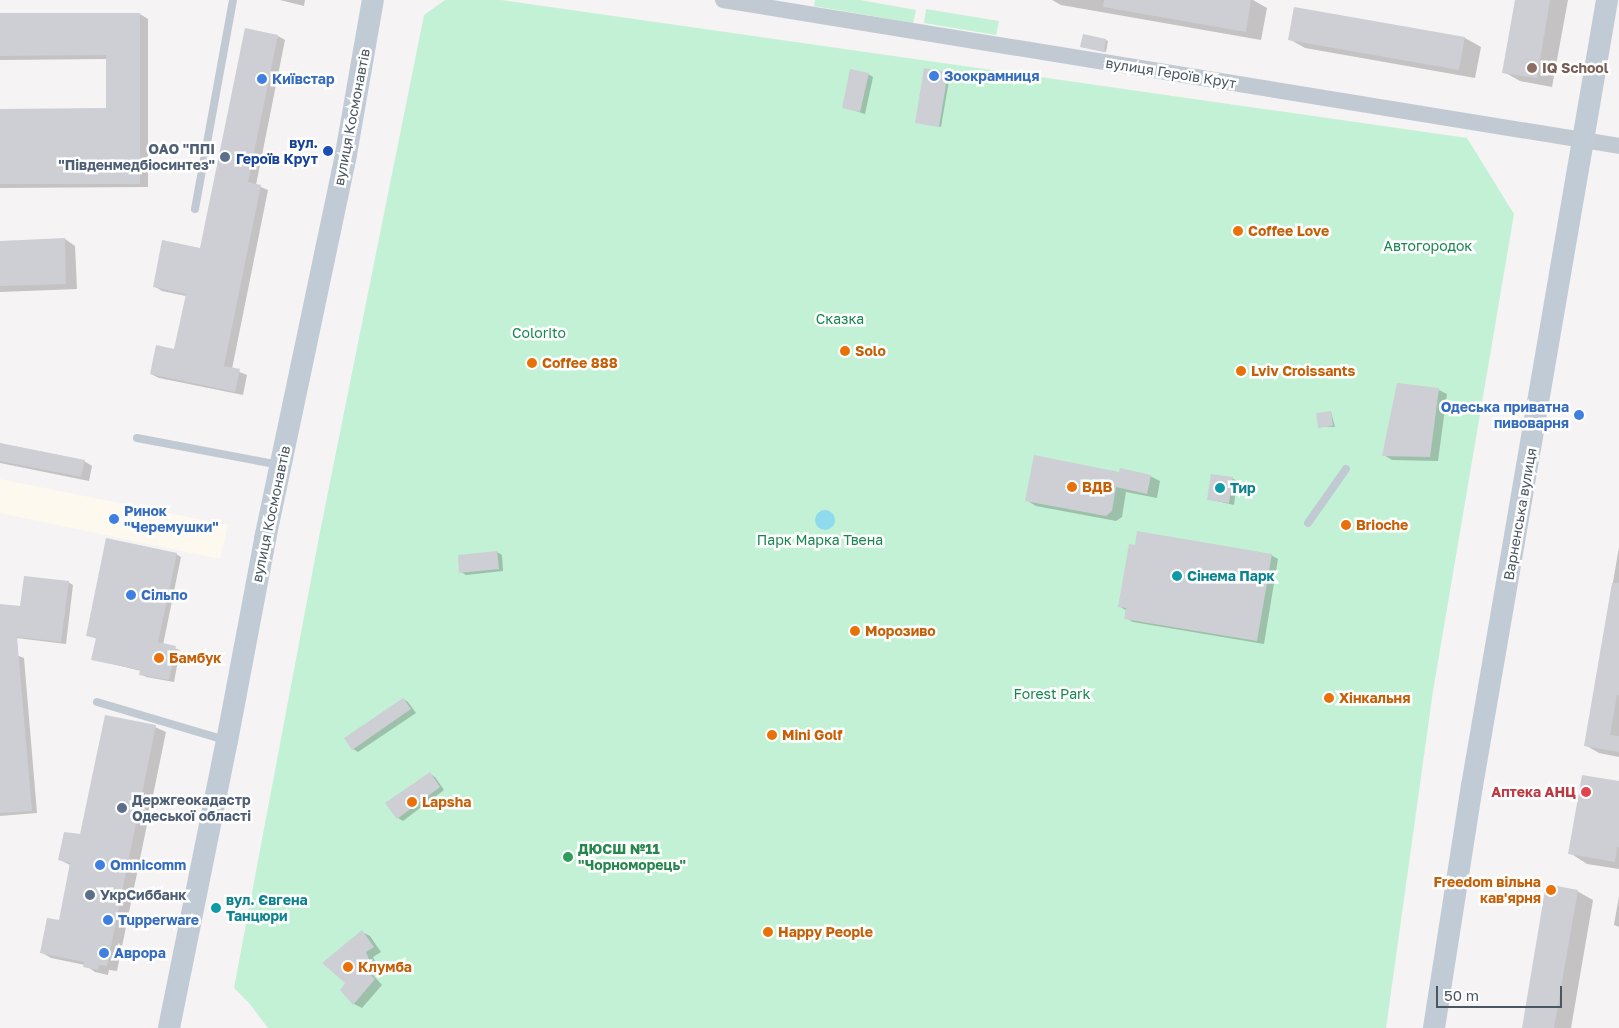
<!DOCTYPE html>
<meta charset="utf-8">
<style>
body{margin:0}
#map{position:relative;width:1619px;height:1028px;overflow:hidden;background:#f5f3f3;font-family:"Golos Text",sans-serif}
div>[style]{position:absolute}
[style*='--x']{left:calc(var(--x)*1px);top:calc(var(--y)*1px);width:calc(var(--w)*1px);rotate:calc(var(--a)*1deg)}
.commercial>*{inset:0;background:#fdf9ef}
.green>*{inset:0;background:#c3f1d5}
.water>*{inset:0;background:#90daee}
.round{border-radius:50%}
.shadow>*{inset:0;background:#0003}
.building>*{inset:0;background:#cdcfd5}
.lane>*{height:8px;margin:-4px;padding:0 4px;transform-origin:4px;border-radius:4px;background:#c1cad2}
.street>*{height:16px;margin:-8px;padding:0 8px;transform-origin:8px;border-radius:8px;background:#c1cad2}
.secondary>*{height:22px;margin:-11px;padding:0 11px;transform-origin:11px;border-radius:11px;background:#c1cbd6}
.dots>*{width:14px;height:14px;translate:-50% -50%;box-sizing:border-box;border:2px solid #fff;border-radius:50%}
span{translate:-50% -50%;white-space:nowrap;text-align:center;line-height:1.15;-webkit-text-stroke:5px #fff;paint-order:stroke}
.education-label{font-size:14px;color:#785e54;font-weight:700}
.left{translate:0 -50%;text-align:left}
.street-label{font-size:14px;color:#4a5661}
.shop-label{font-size:14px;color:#366cbe;font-weight:700}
.right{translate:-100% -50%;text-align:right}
.transit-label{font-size:14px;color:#164399;font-weight:700}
.service-label{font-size:14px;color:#4e5e75;font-weight:700}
.food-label{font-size:14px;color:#c56008;font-weight:700}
.park-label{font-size:14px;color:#17864f}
.culture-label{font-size:14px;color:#0d838f;font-weight:700}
.health-label{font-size:14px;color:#be3a42;font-weight:700}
.leisure-label{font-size:14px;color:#27864d;font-weight:700}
.scale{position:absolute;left:1436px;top:986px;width:126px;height:22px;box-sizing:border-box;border:2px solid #4a5661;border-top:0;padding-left:6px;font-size:15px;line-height:18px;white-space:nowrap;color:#4a5661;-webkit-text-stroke:4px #fff;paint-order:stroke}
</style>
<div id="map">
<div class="commercial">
<div style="clip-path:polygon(0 479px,228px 525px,220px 559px,0 513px)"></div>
</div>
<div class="green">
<div style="clip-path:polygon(445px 0,501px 0,1467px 138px,1514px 214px,1433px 691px,1386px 1028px,268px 1028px,249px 1003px,234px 988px,320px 532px,424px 15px)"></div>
<div style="clip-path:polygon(815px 0,860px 0,916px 10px,913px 23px,814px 6px)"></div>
<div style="clip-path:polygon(926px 9px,999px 21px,996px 35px,924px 23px)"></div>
</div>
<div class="water">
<div class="round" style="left:815px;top:510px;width:20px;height:20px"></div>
</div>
<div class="shadow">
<div style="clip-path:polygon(280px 0,305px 0,304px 6px)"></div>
<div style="clip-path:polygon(1052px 0,1253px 0,1267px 8px,1261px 40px,1061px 5px)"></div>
<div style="clip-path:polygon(1516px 0,1568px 0,1552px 87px,1520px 81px,1504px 72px)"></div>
<div style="clip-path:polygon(1295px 8px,1465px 38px,1481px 47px,1475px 78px,1305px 48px,1289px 39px)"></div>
<div style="clip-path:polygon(140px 14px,148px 19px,148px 187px,0 188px,0 110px,107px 109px,107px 59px,0 60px,0 15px)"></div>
<div style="clip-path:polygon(278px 36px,285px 40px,256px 185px,268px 190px,232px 369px,247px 375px,243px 395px,159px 378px,151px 374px,175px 350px,186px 296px,162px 291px,154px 286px,201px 249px)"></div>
<div style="clip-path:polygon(1106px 40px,1108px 41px,1106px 52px,1082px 47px)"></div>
<div style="clip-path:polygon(925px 70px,950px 75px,941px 127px,918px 123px)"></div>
<div style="clip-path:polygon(868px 74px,873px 77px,865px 114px,843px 107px)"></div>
<div style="clip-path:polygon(65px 239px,75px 246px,77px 289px,0 292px,0 242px)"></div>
<div style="clip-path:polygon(1439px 390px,1447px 394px,1438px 461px,1392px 460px,1384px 455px)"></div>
<div style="clip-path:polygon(1331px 412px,1335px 427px,1319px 427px)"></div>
<div style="clip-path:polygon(0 444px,84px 461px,92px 466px,89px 481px,0 463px)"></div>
<div style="clip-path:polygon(1120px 474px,1150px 476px,1160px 481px,1157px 498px,1126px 492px,1122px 517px,1116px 521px,1036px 506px,1026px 500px)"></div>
<div style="clip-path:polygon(1232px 478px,1237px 481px,1234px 505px,1208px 499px)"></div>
<div style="clip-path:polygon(1619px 547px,1619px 757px,1599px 753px,1585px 745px)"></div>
<div style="clip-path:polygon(497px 552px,502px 555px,503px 571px,466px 575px,461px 572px)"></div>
<div style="clip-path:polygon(176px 554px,181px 557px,163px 645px,180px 650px,174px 682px,146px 677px,141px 674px,141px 671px,93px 659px,97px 639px,87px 635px)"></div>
<div style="clip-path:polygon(1271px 555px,1278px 559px,1264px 644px,1133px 622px,1126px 618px,1127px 611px,1119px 606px)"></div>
<div style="clip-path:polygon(68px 582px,73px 585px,66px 644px,0 636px,0 605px,22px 608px)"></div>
<div style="clip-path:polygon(19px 656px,24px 658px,37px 813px,0 816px,0 657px)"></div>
<div style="clip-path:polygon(403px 699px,408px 702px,416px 713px,358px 752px,353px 749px)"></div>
<div style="clip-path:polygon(155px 727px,166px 732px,117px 971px,109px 970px,108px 975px,95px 972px,85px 965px,51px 958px,41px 952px,60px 922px,70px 865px,60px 860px,81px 836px)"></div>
<div style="clip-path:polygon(430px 774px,435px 777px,444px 790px,403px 821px,398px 818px)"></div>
<div style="clip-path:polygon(1619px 783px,1619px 869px,1587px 864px,1570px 853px)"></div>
<div style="clip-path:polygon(1577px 891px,1593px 900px,1571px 1028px,1523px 1028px)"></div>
<div style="clip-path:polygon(1619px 896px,1619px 927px,1614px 925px)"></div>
<div style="clip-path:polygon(362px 932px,370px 936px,381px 952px,373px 957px,379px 969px,373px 975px,382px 985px,362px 1008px,354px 1004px,342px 990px,347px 982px)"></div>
</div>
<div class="building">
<div style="clip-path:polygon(1104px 0,1251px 0,1246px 32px,1103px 7px)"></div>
<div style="clip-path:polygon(1515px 0,1550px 0,1537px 78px,1502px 73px)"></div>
<div style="clip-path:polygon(1294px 7px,1465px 37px,1459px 70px,1288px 40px)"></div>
<div style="clip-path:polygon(0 13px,140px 13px,140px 184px,0 184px,0 109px,106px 108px,106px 55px,0 56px)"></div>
<div style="clip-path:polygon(245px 28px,278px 35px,248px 182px,261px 185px,224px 366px,240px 369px,235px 392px,150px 374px,156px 345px,174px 349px,186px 294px,153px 287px,162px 240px,200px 248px)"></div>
<div style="clip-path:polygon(1083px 34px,1106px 39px,1104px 52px,1080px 47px)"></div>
<div style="clip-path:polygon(924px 68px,948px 72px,939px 127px,915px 123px)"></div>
<div style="clip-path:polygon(850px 69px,869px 73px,860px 112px,842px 108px)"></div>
<div style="clip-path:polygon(65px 238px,66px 284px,0 286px,0 241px)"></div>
<div style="clip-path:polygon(1397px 383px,1439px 388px,1430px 457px,1382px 456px)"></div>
<div style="clip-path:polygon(1331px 411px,1333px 426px,1318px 428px,1316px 413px)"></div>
<div style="clip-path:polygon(0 443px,85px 460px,81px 477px,0 461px)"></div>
<div style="clip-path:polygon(1034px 455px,1119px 472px,1120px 468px,1151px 475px,1147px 494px,1116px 487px,1112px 511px,1106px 516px,1025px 501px)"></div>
<div style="clip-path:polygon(1211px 474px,1233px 477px,1229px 503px,1207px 500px)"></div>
<div style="clip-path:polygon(1137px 531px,1272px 554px,1257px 641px,1124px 619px,1126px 608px,1118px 607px,1129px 544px,1135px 545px)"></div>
<div style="clip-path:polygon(106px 538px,177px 553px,158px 642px,176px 646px,169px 680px,139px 675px,140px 670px,91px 660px,96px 638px,86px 636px)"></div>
<div style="clip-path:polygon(497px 551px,499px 569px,459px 573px,458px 555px)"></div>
<div style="clip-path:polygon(24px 576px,69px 581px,61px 642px,17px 637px,32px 811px,0 813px,0 604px,20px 606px)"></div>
<div style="clip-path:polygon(1612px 583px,1619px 583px,1619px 695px,1617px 695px,1610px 735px,1619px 736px,1619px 752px,1584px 746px)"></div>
<div style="clip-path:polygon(403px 698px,411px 709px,352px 750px,344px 738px)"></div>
<div style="clip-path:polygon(105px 715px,156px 725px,107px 966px,99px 965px,98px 970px,83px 967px,84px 962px,40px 953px,47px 918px,59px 920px,70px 863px,58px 860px,64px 832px,80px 834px)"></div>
<div style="clip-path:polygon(430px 772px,440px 787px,397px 819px,385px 803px)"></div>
<div style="clip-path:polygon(1582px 775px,1619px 781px,1619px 847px,1617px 847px,1615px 862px,1568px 854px)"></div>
<div style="clip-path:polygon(1546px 884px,1578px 890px,1554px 1028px,1522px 1028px)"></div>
<div style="clip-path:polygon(362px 930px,374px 947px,366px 952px,371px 964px,366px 970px,375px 979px,353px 1005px,340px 990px,345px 983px,322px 963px)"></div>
</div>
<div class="lane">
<div style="--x:195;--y:209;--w:212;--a:-79.7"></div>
<div style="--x:137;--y:438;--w:146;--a:10.7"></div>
<div style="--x:1308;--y:523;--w:66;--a:-54.9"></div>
<div style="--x:97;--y:702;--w:134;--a:16.5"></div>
</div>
<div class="street">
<div style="--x:723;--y:0;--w:908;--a:9.25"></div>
</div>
<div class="secondary">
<div style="--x:169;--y:1028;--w:293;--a:-78.6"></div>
<div style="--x:227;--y:741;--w:206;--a:-79.3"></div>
<div style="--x:265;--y:539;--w:393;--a:-78.1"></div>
<div style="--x:346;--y:154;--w:156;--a:-80.1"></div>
<div style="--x:1434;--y:1028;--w:245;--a:-81.1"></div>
<div style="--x:1472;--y:786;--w:798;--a:-80.25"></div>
</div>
<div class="dots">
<div style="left:1532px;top:68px;background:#8d6e63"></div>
<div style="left:934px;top:76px;background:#3f7fe0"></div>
<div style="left:262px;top:79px;background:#3f7fe0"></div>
<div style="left:328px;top:151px;background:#1a4fb4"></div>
<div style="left:225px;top:157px;background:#5c6f8a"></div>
<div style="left:1238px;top:231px;background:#e8710a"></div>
<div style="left:845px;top:351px;background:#e8710a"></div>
<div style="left:532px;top:363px;background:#e8710a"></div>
<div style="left:1241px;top:371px;background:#e8710a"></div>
<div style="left:1579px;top:415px;background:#3f7fe0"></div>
<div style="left:1072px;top:487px;background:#e8710a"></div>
<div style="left:1220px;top:488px;background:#0f9aa8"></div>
<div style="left:114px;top:519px;background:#3f7fe0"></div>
<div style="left:1346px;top:525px;background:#e8710a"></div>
<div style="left:1177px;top:576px;background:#0f9aa8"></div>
<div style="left:131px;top:595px;background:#3f7fe0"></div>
<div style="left:855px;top:631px;background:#e8710a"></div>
<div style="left:159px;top:658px;background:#e8710a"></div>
<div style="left:1329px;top:698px;background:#e8710a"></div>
<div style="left:772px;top:735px;background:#e8710a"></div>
<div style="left:1586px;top:792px;background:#e0444e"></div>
<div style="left:412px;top:802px;background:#e8710a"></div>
<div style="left:122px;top:808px;background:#5c6f8a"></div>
<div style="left:568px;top:857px;background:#2e9e5b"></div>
<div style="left:100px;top:865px;background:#3f7fe0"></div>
<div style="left:1551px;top:890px;background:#e8710a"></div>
<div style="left:90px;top:895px;background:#5c6f8a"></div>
<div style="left:216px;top:908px;background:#0f9aa8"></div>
<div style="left:108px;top:920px;background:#3f7fe0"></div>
<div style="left:768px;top:932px;background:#e8710a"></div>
<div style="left:104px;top:953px;background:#3f7fe0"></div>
<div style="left:348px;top:967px;background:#e8710a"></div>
</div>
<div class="education-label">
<span class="left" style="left:1542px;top:68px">IQ School</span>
</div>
<div class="street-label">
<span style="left:1171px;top:73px;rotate:9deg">вулиця Героїв Крут</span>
<span style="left:352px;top:117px;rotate:-79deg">вулиця Космонавтів</span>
<span style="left:271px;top:514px;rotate:-78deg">вулиця Космонавтів</span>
<span style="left:1520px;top:514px;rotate:-80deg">Варненська вулиця</span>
</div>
<div class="shop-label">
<span class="left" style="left:944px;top:76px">Зоокрамниця</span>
<span class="left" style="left:272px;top:79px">Київстар</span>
<span class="right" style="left:1569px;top:415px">Одеська приватна<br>пивоварня</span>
<span class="left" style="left:124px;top:519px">Ринок<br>"Черемушки"</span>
<span class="left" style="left:141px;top:595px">Сільпо</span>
<span class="left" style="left:110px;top:865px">Omnicomm</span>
<span class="left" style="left:118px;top:920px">Tupperware</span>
<span class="left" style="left:114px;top:953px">Аврора</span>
</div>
<div class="transit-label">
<span class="right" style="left:318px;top:151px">вул.<br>Героїв Крут</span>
</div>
<div class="service-label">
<span class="right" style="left:215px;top:157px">ОАО "ППІ<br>"Південмедбіосинтез"</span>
<span class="left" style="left:132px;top:808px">Держгеокадастр<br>Одеської області</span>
<span class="left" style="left:100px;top:895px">УкрСиббанк</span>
</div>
<div class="food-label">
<span class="left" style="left:1248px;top:231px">Coffee Love</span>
<span class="left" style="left:855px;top:351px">Solo</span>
<span class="left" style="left:542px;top:363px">Coffee 888</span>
<span class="left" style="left:1251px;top:371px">Lviv Croissants</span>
<span class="left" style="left:1082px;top:487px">ВДВ</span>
<span class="left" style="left:1356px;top:525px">Brioche</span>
<span class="left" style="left:865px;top:631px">Морозиво</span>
<span class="left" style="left:169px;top:658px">Бамбук</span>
<span class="left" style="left:1339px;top:698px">Хінкальня</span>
<span class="left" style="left:782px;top:735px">Mini Golf</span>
<span class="left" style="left:422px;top:802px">Lapsha</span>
<span class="right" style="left:1541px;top:890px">Freedom вільна<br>кав'ярня</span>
<span class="left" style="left:778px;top:932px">Happy People</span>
<span class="left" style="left:358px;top:967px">Клумба</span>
</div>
<div class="park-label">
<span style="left:1428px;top:246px">Автогородок</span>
<span style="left:840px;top:319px">Сказка</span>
<span style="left:539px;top:333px">Colorito</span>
<span style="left:820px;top:540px">Парк Марка Твена</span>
<span style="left:1052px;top:694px">Forest Park</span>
</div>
<div class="culture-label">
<span class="left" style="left:1230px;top:488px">Тир</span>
<span class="left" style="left:1187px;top:576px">Сінема Парк</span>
<span class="left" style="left:226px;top:908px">вул. Євгена<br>Танцюри</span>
</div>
<div class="health-label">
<span class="right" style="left:1576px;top:792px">Аптека АНЦ</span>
</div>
<div class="leisure-label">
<span class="left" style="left:578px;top:857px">ДЮСШ №11<br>"Чорноморець"</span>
</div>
<div class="scale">50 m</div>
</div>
